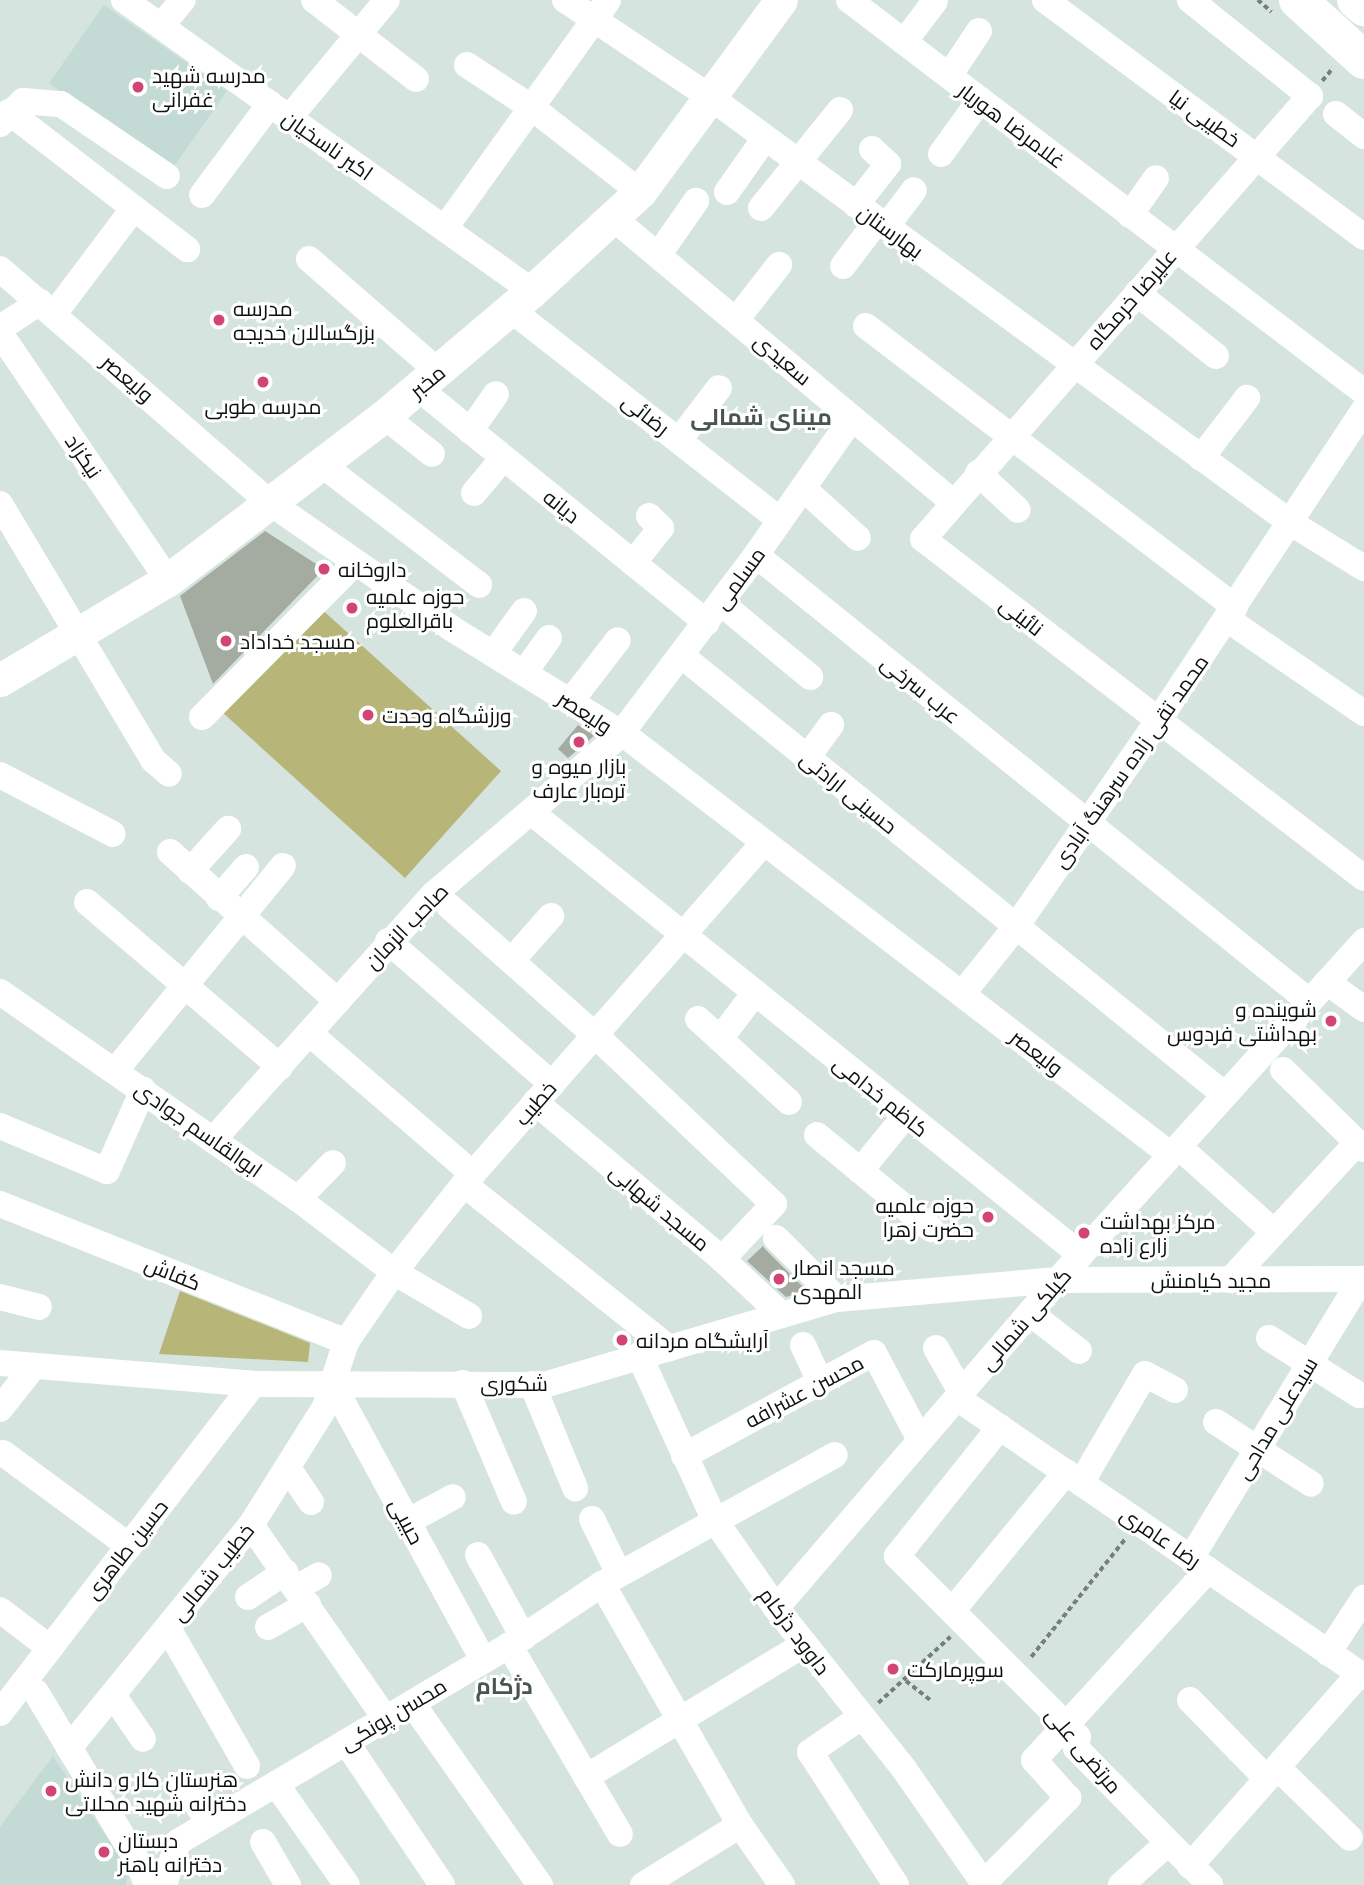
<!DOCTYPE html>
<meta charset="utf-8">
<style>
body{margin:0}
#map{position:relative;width:1364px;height:1885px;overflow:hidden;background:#d5e4df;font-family:"Noto Serif",Cairo,serif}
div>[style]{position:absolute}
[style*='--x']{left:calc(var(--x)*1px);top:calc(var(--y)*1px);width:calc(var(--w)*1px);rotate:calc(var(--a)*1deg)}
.built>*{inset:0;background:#c3dbd4}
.green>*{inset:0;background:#b7b578}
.building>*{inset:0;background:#a4aca2}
.path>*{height:3.5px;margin-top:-1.75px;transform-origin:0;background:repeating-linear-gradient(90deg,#757f7b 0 5px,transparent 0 8.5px)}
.minor>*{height:26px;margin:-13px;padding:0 13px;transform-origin:13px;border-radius:13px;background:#fff}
.major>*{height:33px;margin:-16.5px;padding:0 16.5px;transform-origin:16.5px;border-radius:16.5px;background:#fff}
.highway>*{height:38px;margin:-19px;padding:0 19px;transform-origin:19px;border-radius:19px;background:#fff}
.dots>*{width:19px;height:19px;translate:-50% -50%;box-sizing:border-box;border:4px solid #fff;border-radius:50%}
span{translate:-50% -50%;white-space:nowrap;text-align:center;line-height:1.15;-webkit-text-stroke:6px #fff;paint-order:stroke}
.poi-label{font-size:21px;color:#0d1210}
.left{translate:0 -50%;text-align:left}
.right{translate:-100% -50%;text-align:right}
.street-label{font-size:21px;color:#0d1210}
.neighbourhood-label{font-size:23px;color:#485551;font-weight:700}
</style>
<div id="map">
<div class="built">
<div style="clip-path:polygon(104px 5px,227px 91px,172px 169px,49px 83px)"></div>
<div style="clip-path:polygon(53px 1756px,128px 1869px,126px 1885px,0 1885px,0 1827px)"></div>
</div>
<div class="green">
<div style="clip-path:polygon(318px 606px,501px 771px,405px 878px,222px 712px)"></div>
<div style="clip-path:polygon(180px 1291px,310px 1343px,308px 1362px,159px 1354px)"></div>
</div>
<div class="building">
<div style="clip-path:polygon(265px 531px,324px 569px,213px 684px,180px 596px)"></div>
<div style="clip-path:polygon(578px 725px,595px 735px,568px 758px,558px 749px)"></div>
<div style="clip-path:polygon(763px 1246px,765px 1249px,807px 1291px,786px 1297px,747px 1261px)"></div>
</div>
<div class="path">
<div style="--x:1258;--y:0;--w:18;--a:41"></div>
<div style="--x:1322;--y:81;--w:17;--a:-50"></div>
<div style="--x:1031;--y:1657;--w:152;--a:-51.4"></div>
<div style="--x:906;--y:1681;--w:33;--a:38"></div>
<div style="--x:878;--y:1703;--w:98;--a:-42.5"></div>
</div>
<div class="minor">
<div style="--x:124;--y:0;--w:501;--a:35.5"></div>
<div style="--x:314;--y:0;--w:129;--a:37.8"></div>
<div style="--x:565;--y:0;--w:174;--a:33.8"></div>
<div style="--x:710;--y:97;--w:720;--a:36.25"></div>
<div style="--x:1291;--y:523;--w:86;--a:31.7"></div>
<div style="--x:849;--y:0;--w:647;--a:37.28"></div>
<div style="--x:1045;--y:0;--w:397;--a:36.6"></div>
<div style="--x:1190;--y:0;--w:154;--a:38.7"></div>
<div style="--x:1310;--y:96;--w:588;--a:131.14"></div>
<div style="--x:923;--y:539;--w:556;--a:37.55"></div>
<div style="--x:161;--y:26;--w:34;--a:-50"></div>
<div style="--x:904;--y:42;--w:51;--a:-52.9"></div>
<div style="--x:467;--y:65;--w:77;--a:33.3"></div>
<div style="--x:531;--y:107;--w:138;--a:37.9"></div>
<div style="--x:949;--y:76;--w:54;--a:-56.3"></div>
<div style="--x:9;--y:112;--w:225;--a:37.6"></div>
<div style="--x:1336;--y:114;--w:36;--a:38"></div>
<div style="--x:289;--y:118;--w:153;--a:-50.3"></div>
<div style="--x:0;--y:124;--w:33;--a:-45"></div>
<div style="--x:23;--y:101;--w:38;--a:5"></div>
<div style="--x:61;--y:104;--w:128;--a:34.2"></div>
<div style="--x:941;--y:154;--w:67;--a:-54.2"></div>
<div style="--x:727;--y:192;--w:66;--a:-54.9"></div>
<div style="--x:202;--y:195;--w:114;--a:-53.2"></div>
<div style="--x:856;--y:205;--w:52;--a:-52"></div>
<div style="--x:888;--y:164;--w:22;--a:-137"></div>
<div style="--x:761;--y:208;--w:126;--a:-51.1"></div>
<div style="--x:1130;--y:215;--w:45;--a:-54.9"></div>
<div style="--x:613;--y:218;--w:443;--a:39.9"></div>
<div style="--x:886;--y:227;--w:46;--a:-52.9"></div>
<div style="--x:445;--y:228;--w:280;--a:-54.4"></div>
<div style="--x:659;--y:254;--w:65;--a:-55.1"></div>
<div style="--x:309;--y:259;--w:172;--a:41"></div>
<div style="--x:843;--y:266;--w:56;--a:-52.9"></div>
<div style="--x:0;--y:269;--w:356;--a:40.9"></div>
<div style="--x:269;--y:502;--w:221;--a:34.7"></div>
<div style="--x:451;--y:628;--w:206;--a:31.7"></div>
<div style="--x:626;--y:736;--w:687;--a:37.55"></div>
<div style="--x:1137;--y:293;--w:101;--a:38.6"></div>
<div style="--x:510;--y:309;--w:343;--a:38"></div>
<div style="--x:54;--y:314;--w:131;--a:-53"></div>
<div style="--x:736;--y:320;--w:70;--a:-52"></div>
<div style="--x:866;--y:326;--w:464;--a:37.3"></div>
<div style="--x:0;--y:328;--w:48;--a:-33"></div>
<div style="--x:0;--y:333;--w:299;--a:55.8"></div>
<div style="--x:418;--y:388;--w:372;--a:39.1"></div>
<div style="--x:384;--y:416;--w:61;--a:38.4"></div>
<div style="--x:470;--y:431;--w:45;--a:-54.9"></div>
<div style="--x:680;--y:439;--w:64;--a:-52.6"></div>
<div style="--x:1201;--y:458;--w:76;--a:-52.5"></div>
<div style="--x:321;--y:464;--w:199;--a:37.4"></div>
<div style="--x:978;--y:473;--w:54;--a:42.8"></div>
<div style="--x:803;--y:488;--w:74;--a:42.3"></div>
<div style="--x:474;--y:493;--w:45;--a:-50.4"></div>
<div style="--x:0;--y:504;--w:298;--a:59.1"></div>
<div style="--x:153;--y:760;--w:21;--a:41"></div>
<div style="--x:756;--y:555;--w:710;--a:38.89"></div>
<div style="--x:633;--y:563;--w:45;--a:-51.3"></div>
<div style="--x:661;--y:528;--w:17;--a:-135"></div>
<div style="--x:721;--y:603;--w:116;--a:39.7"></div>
<div style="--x:1227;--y:619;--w:166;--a:34.5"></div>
<div style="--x:493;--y:654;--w:53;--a:-54.2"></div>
<div style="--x:682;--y:656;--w:698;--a:38.95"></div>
<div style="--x:524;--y:673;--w:43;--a:-54.5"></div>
<div style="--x:570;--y:702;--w:78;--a:-52.3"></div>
<div style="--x:202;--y:717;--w:217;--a:-45.2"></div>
<div style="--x:807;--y:758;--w:41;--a:-54"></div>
<div style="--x:0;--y:775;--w:127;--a:27.6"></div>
<div style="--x:531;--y:812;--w:706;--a:38.85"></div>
<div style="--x:170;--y:852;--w:224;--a:41.7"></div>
<div style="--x:190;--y:871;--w:57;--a:-47.9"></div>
<div style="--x:219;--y:898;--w:41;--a:-48.9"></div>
<div style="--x:87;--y:902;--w:254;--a:40.5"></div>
<div style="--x:449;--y:906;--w:195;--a:41.5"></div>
<div style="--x:595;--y:1035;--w:246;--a:43.4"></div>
<div style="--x:774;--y:1204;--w:76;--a:133.4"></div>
<div style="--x:388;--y:941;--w:218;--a:41.1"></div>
<div style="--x:512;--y:960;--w:59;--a:-48.4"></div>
<div style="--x:1327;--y:982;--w:46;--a:36.1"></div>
<div style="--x:0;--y:992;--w:363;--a:34.8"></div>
<div style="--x:298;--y:1199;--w:121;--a:37.2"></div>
<div style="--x:394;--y:1272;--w:87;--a:30.4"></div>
<div style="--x:962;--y:994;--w:85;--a:-51.2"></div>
<div style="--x:1015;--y:928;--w:252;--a:-55.4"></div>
<div style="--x:1158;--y:721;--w:373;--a:-56.5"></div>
<div style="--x:698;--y:1019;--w:123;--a:42.4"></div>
<div style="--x:309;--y:1033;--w:216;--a:40.7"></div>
<div style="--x:720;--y:1039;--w:56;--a:-52.9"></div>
<div style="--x:1283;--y:1070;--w:113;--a:44.3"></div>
<div style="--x:115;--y:1071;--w:265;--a:-50.7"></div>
<div style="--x:535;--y:1102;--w:244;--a:40"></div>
<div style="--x:722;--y:1259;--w:82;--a:43"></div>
<div style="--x:0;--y:1126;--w:116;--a:22.8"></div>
<div style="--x:107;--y:1171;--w:89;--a:-66"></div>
<div style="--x:817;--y:1135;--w:148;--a:39.5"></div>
<div style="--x:213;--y:1140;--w:331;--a:-48.1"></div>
<div style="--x:434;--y:894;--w:245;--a:-40.5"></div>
<div style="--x:620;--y:735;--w:226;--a:-52.9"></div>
<div style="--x:756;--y:555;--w:167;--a:-55"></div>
<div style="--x:1179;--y:1147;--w:126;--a:41.8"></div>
<div style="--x:860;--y:1171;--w:72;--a:-50.6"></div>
<div style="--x:464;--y:1184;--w:263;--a:38.7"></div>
<div style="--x:298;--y:1199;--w:50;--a:-45.8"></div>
<div style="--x:0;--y:1204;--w:373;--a:21.7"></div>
<div style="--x:776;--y:1238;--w:86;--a:45"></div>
<div style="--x:1230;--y:1280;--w:188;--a:-47.2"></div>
<div style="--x:0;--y:1297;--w:40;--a:14.4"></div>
<div style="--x:1030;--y:1313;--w:62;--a:37.8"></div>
<div style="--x:1269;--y:1338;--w:107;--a:32.3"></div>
<div style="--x:803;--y:1345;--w:41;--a:65.3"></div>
<div style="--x:936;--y:1348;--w:51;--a:60.4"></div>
<div style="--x:639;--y:1355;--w:180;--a:65.4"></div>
<div style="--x:714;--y:1519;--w:108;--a:55.1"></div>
<div style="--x:776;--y:1608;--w:206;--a:51.5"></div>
<div style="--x:904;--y:1769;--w:141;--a:55.1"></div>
<div style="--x:0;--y:1363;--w:254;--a:4.7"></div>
<div style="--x:253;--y:1384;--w:291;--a:0.2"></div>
<div style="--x:544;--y:1385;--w:305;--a:-16.4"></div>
<div style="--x:837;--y:1299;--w:222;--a:-4.9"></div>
<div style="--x:1058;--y:1280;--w:306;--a:-0.2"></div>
<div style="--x:331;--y:1381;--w:318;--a:61.4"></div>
<div style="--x:463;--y:1383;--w:129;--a:66.8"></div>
<div style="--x:532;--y:1384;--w:113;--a:67.5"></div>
<div style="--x:957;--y:1398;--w:493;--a:34.4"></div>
<div style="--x:0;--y:1409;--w:55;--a:-51.7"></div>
<div style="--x:1216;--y:1422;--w:113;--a:33.1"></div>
<div style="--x:1000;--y:1427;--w:165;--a:128.6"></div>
<div style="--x:897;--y:1556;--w:256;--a:45"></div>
<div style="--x:1078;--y:1737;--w:11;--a:100"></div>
<div style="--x:1076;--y:1748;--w:192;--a:45.6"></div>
<div style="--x:3;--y:1453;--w:157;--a:36.4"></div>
<div style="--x:684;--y:1456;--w:216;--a:-28.5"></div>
<div style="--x:874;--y:1353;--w:98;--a:62.1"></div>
<div style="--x:288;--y:1468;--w:41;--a:55.9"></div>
<div style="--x:1081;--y:1483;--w:126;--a:-59.6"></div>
<div style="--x:1145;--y:1374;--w:34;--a:28"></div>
<div style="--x:592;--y:1519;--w:61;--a:63.9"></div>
<div style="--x:407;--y:1522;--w:52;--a:-28.5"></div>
<div style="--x:251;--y:1525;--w:236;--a:55.2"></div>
<div style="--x:478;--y:1555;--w:94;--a:61.2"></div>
<div style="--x:1191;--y:1558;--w:327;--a:-58.6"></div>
<div style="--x:602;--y:1584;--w:278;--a:60.2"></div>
<div style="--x:740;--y:1825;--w:73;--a:55"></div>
<div style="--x:296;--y:1588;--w:26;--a:-29"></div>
<div style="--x:248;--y:1597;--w:45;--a:-34"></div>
<div style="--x:776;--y:1608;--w:433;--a:-49.3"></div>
<div style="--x:1058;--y:1280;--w:457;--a:-47.9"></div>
<div style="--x:0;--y:1610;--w:63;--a:37.2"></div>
<div style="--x:952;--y:1611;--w:180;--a:-50.6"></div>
<div style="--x:268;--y:1627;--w:46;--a:-29.9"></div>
<div style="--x:168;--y:1628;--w:159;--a:60.2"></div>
<div style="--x:509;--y:1645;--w:219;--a:59.6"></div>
<div style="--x:1328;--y:1653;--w:66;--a:-56.8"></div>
<div style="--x:36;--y:1692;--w:200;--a:59.1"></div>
<div style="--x:139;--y:1864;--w:22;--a:69"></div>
<div style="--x:113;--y:1695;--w:53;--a:55.7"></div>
<div style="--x:1190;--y:1700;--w:110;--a:45.7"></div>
<div style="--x:412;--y:1703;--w:223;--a:54.9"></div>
<div style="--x:0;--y:1713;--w:415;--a:-52.4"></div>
<div style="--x:861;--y:1717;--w:62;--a:145.5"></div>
<div style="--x:810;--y:1752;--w:158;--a:57.1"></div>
<div style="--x:346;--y:1742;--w:172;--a:56.1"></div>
<div style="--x:69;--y:1748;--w:288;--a:-50.8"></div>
<div style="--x:251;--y:1525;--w:139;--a:-57.9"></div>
<div style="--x:325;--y:1407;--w:68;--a:-72.1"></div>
<div style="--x:346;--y:1342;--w:85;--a:-55.6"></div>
<div style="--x:394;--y:1272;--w:112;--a:-51.5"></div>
<div style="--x:464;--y:1184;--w:454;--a:-48.7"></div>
<div style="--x:1278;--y:1768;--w:100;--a:44.2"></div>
<div style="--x:586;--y:1777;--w:256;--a:-31.3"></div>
<div style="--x:182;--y:1784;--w:48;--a:54.3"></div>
<div style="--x:276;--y:1784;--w:123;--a:54.9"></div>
<div style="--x:263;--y:1842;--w:50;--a:59.8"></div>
<div style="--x:1190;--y:1866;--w:256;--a:-48.6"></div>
<div style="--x:984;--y:1883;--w:120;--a:-45.3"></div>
<div style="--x:1068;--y:1798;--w:51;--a:-131.8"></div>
<div style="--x:1034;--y:1760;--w:258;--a:-47.5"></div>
<div style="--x:164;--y:1885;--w:45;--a:-72"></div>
<div style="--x:178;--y:1842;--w:401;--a:-30.7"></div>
<div style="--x:523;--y:1637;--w:95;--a:-33.9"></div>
<div style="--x:602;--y:1584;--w:266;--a:-29"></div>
<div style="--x:643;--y:1885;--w:114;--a:-31.7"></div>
<div style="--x:1121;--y:1885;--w:63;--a:-41.8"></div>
</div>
<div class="major">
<div style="--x:0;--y:680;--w:196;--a:-30.8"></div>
<div style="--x:168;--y:580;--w:271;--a:-37.2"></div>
<div style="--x:384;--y:416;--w:194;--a:-40.2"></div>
<div style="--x:532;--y:291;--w:147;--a:-42.5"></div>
<div style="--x:640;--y:192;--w:238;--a:-53.7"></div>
</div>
<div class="highway">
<div style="--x:1298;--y:0;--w:89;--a:42.3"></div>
<div style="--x:1356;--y:0;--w:11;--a:41"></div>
</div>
<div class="dots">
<div style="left:138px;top:87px;background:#d14473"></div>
<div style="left:219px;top:320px;background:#d14473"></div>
<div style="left:263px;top:382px;background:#d14473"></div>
<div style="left:324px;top:569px;background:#d14473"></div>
<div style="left:352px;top:608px;background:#d14473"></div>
<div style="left:226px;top:641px;background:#d14473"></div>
<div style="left:368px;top:715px;background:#d14473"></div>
<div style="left:579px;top:742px;background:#d14473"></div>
<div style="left:1331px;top:1021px;background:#d14473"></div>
<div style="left:988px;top:1217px;background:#d14473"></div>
<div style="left:1084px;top:1233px;background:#d14473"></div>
<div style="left:779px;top:1279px;background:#d14473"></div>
<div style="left:622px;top:1340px;background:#d14473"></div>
<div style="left:893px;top:1669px;background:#d14473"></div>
<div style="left:51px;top:1791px;background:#d14473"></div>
<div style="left:104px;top:1852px;background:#d14473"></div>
</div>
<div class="poi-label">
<span class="left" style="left:152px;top:87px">مدرسه شهید<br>غفرانی</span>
<span class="left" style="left:233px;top:320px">مدرسه<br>بزرگسالان خدیجه</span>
<span style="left:263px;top:406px">مدرسه طوبی</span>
<span class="left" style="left:338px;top:569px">داروخانه</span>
<span class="left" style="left:366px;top:608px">حوزه علمیه<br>باقرالعلوم</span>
<span class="left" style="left:240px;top:641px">مسجد خداداد</span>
<span class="left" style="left:382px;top:715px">ورزشگاه وحدت</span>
<span style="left:579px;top:778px">بازار میوه و<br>تره‌بار عارف</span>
<span class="right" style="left:1317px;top:1021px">شوینده و<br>بهداشتی فردوس</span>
<span class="right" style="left:974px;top:1217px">حوزه علمیه<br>حضرت زهرا</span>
<span class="left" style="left:1100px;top:1233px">مرکز بهداشت<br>زارع زاده</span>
<span class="left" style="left:793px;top:1279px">مسجد انصار<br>المهدی</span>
<span class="left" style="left:636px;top:1340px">آرایشگاه مردانه</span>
<span class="left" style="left:907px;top:1669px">سوپرمارکت</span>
<span class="left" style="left:65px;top:1791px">هنرستان کار و دانش<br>دخترانه شهید محلاتی</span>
<span class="left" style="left:118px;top:1852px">دبستان<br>دخترانه باهنر</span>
</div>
<div class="street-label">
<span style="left:1205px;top:118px;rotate:36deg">خطیبی نیا</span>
<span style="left:1012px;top:125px;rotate:37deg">غلامرضا هوریار</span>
<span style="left:328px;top:145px;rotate:35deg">اکبر ناسخیان</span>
<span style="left:891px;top:231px;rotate:36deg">بهارستان</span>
<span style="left:1131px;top:299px;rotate:-49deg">علیرضا خرمگاه</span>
<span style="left:783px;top:359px;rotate:40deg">سعیدی</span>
<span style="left:128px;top:378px;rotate:41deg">ولیعصر</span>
<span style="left:427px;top:381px;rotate:-39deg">مخبر</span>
<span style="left:646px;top:414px;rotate:38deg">رضائی</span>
<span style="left:84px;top:456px;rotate:56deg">نیکزاد</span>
<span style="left:562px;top:506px;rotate:39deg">دیانه</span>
<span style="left:739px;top:578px;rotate:-54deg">مسلمی</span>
<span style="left:1022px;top:616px;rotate:38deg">نائینی</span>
<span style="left:921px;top:689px;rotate:39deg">عرب سرخی</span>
<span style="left:585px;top:712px;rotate:33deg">ولیعصر</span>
<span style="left:1130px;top:761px;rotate:-55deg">محمد تقی زاده سرهنگ آبادی</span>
<span style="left:849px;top:792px;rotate:39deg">حسینی ارادتی</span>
<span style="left:406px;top:926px;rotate:-46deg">صاحب الزمان</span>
<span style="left:1037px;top:1052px;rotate:38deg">ولیعصر</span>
<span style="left:881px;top:1096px;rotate:39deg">کاظم خدامی</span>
<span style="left:535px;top:1103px;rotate:-49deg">خطیب</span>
<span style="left:199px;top:1129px;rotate:35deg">ابوالقاسم جوادی</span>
<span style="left:660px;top:1207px;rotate:40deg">مسجد شهابی</span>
<span style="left:173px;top:1273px;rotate:22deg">کفاش</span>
<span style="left:1211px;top:1280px">مجید کیامنش</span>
<span style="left:1025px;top:1319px;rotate:-49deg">گيلکی شمالی</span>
<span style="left:514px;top:1383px">شکوری</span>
<span style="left:804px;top:1391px;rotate:-28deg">محسن عشرافه</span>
<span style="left:1276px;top:1418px;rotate:-59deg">سیدعلی مداحی</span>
<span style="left:407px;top:1521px;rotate:62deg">حبیبی</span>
<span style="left:1161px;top:1537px;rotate:34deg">رضا عامری</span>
<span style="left:126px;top:1549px;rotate:-52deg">حسین طاهری</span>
<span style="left:212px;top:1572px;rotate:-51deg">خطیب شمالی</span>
<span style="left:795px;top:1631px;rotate:53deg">داوود دژکام</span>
<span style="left:393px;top:1714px;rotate:-31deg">محسن پونکی</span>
<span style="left:1084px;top:1750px;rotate:50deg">مرتضی علی</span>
</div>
<div class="neighbourhood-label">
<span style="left:761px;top:416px">مینای شمالی</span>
<span style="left:504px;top:1685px">دژکام</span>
</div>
</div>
